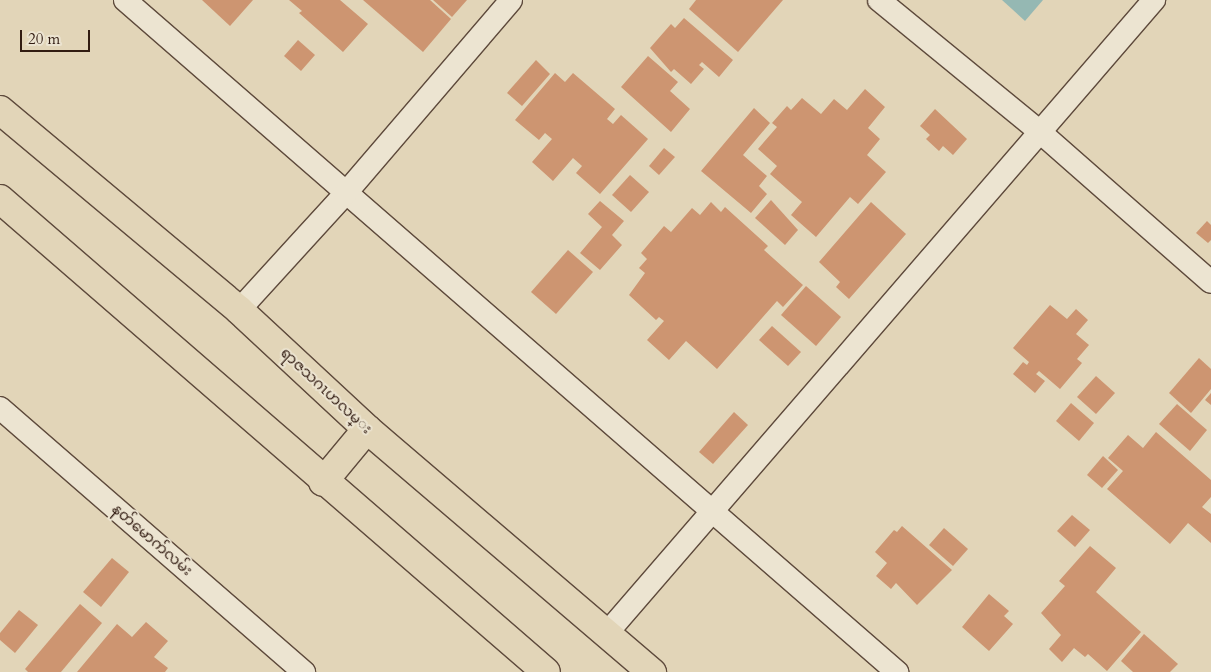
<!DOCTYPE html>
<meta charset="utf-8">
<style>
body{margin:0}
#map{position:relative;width:1211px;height:672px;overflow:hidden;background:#e2d5b8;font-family:Cardo,"Noto Sans Myanmar",serif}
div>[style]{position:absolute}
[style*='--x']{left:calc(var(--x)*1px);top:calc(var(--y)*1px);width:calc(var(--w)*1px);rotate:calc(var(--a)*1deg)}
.water>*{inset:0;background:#95b8b3}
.building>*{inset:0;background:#cd9571}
.roads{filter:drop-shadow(1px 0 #5e4a3c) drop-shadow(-1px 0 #5e4a3c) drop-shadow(0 1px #5e4a3c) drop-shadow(0 -1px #5e4a3c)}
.minor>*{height:22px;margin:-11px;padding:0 11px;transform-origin:11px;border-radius:11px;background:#ece4d1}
.primary>*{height:28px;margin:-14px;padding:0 14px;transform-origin:14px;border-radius:14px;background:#e2d5b8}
span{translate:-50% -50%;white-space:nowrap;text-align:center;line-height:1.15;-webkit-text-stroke:4px #ece4d1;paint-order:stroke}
.street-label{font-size:15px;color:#321c12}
.scale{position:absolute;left:20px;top:30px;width:70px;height:22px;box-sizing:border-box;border:2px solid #321c12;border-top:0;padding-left:6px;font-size:15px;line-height:18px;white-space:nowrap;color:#321c12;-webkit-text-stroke:4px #ece4d1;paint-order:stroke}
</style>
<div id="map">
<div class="water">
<div style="clip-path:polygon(1002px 0,1043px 0,1025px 21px)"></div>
</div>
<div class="building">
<div style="clip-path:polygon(202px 0,253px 0,230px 26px)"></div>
<div style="clip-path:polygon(289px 0,340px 0,368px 24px,343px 52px,299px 13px,302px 11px)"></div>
<div style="clip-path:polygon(363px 0,430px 0,451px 19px,423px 52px)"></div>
<div style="clip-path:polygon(433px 0,467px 0,452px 17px)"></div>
<div style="clip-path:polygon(696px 0,783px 0,738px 52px,689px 9px)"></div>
<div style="clip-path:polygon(684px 18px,733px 60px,719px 77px,702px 62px,699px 65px,704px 69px,691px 84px,674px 69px,671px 72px,650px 48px,671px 24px,675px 28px)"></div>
<div style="clip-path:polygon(298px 40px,315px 55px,301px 71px,284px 56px)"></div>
<div style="clip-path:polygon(648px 56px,678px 82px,670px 91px,690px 109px,671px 132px,621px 87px)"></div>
<div style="clip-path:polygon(536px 60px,550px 74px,522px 106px,507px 93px)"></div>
<div style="clip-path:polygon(555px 73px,565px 82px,573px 73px,615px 109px,607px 119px,613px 124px,621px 115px,648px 139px,600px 194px,576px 173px,582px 166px,573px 158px,553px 181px,532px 162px,552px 139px,545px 133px,539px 140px,515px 120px)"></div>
<div style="clip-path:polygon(865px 89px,885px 107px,868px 128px,880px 139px,867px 155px,886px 172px,858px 204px,850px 197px,816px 237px,791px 215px,802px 202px,770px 174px,777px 166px,758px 149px,777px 127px,772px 123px,787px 106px,791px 110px,802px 98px,821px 114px,834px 99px,847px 110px)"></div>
<div style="clip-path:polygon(754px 108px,770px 123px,743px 155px,767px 176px,759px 186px,767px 194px,751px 213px,701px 171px)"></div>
<div style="clip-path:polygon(935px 109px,967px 139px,953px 155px,943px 146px,939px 151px,926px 139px,930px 135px,920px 126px)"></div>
<div style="clip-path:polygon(664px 148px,675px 157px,659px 175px,649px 166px)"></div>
<div style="clip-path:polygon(630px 175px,649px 192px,631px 212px,612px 195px)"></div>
<div style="clip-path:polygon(771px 200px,798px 230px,785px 245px,755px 218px)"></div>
<div style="clip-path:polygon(600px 201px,624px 221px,612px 235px,622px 245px,600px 270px,580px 253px,602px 227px,588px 214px)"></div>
<div style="clip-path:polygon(711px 202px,721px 212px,725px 207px,768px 246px,764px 250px,803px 285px,783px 307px,777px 301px,717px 369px,686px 341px,669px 360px,647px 340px,664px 321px,659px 317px,656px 320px,629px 295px,645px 273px,639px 268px,647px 259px,641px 253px,664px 226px,671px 232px,692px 208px,700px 215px)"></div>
<div style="clip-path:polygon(871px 202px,906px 234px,849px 299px,836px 287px,840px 282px,819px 262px)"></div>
<div style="clip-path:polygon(1207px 221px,1211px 225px,1211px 240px,1208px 243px,1196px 233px)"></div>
<div style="clip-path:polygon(568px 250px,593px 272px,556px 314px,531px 292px)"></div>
<div style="clip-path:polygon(806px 286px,841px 317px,816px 346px,781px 315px)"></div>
<div style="clip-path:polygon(1050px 305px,1067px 319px,1076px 309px,1088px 320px,1076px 334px,1089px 345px,1077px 359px,1082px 363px,1060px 389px,1039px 371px,1036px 374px,1045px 381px,1035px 393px,1013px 374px,1023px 362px,1027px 365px,1029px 362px,1013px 348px)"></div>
<div style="clip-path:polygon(772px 326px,801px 352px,788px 366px,759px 340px)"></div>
<div style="clip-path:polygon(1199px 358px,1211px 369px,1211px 389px,1191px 413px,1169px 393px)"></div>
<div style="clip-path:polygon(1096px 376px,1115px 393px,1096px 414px,1077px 397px)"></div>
<div style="clip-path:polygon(1211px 393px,1211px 405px,1205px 400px)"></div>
<div style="clip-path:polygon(1071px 403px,1094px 423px,1079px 441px,1056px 421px)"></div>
<div style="clip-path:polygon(1177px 404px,1207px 430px,1190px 451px,1159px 424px)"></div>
<div style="clip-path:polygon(734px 412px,748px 425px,713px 464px,699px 452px)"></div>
<div style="clip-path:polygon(1156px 432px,1211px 480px,1211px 497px,1202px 507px,1211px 514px,1211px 543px,1188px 523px,1170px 544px,1107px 489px,1123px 471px,1108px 458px,1128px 435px,1143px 448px)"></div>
<div style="clip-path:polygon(1103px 456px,1118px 470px,1102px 488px,1087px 475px)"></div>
<div style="clip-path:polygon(1072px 515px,1090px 530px,1075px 547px,1057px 531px)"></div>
<div style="clip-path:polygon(902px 526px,952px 570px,917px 605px,896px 583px,891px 589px,876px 576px,887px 563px,875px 552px,894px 530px,897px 532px)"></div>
<div style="clip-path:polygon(944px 528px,968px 549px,953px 566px,929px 545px)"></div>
<div style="clip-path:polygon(1090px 546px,1116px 568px,1096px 592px,1141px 632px,1107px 671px,1088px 654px,1085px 657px,1074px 648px,1062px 662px,1049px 649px,1061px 635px,1041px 613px,1065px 586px,1059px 581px)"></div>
<div style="clip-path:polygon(112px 558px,129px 572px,101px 607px,83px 592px)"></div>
<div style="clip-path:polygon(989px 594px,1009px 611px,1004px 616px,1013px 624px,989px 651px,962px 627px)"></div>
<div style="clip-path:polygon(80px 604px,102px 623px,61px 672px,28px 672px,25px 669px)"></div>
<div style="clip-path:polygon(19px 610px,38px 625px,15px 653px,0 640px,0 633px)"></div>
<div style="clip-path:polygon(146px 622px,168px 641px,154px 657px,168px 668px,165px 672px,77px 672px,117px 624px,132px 637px)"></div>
<div style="clip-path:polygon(1144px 634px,1178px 664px,1170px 672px,1133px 672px,1121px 661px)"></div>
</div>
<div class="roads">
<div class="minor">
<div style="--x:125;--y:0;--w:1024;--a:41.04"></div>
<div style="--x:879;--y:0;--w:208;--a:39.3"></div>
<div style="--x:1040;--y:132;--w:227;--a:41.3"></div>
<div style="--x:239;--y:310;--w:157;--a:-47.6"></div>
<div style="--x:345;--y:194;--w:255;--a:-49.4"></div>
<div style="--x:0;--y:408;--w:403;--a:41"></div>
<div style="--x:607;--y:633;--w:837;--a:-49.17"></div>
</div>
<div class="primary">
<div style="--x:0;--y:110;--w:312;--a:39.9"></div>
<div style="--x:239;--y:310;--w:175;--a:42.9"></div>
<div style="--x:367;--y:429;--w:375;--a:40.5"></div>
<div style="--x:0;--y:199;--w:722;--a:40.9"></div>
<div style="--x:323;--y:482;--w:69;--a:-50.3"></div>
</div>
</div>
<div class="street-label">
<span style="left:326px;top:391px;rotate:43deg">ရာဇသဂၤဟလမ္း</span>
<span style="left:152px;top:540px;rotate:41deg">နတ်မောက်လမ်း</span>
</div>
<div class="scale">20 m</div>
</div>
